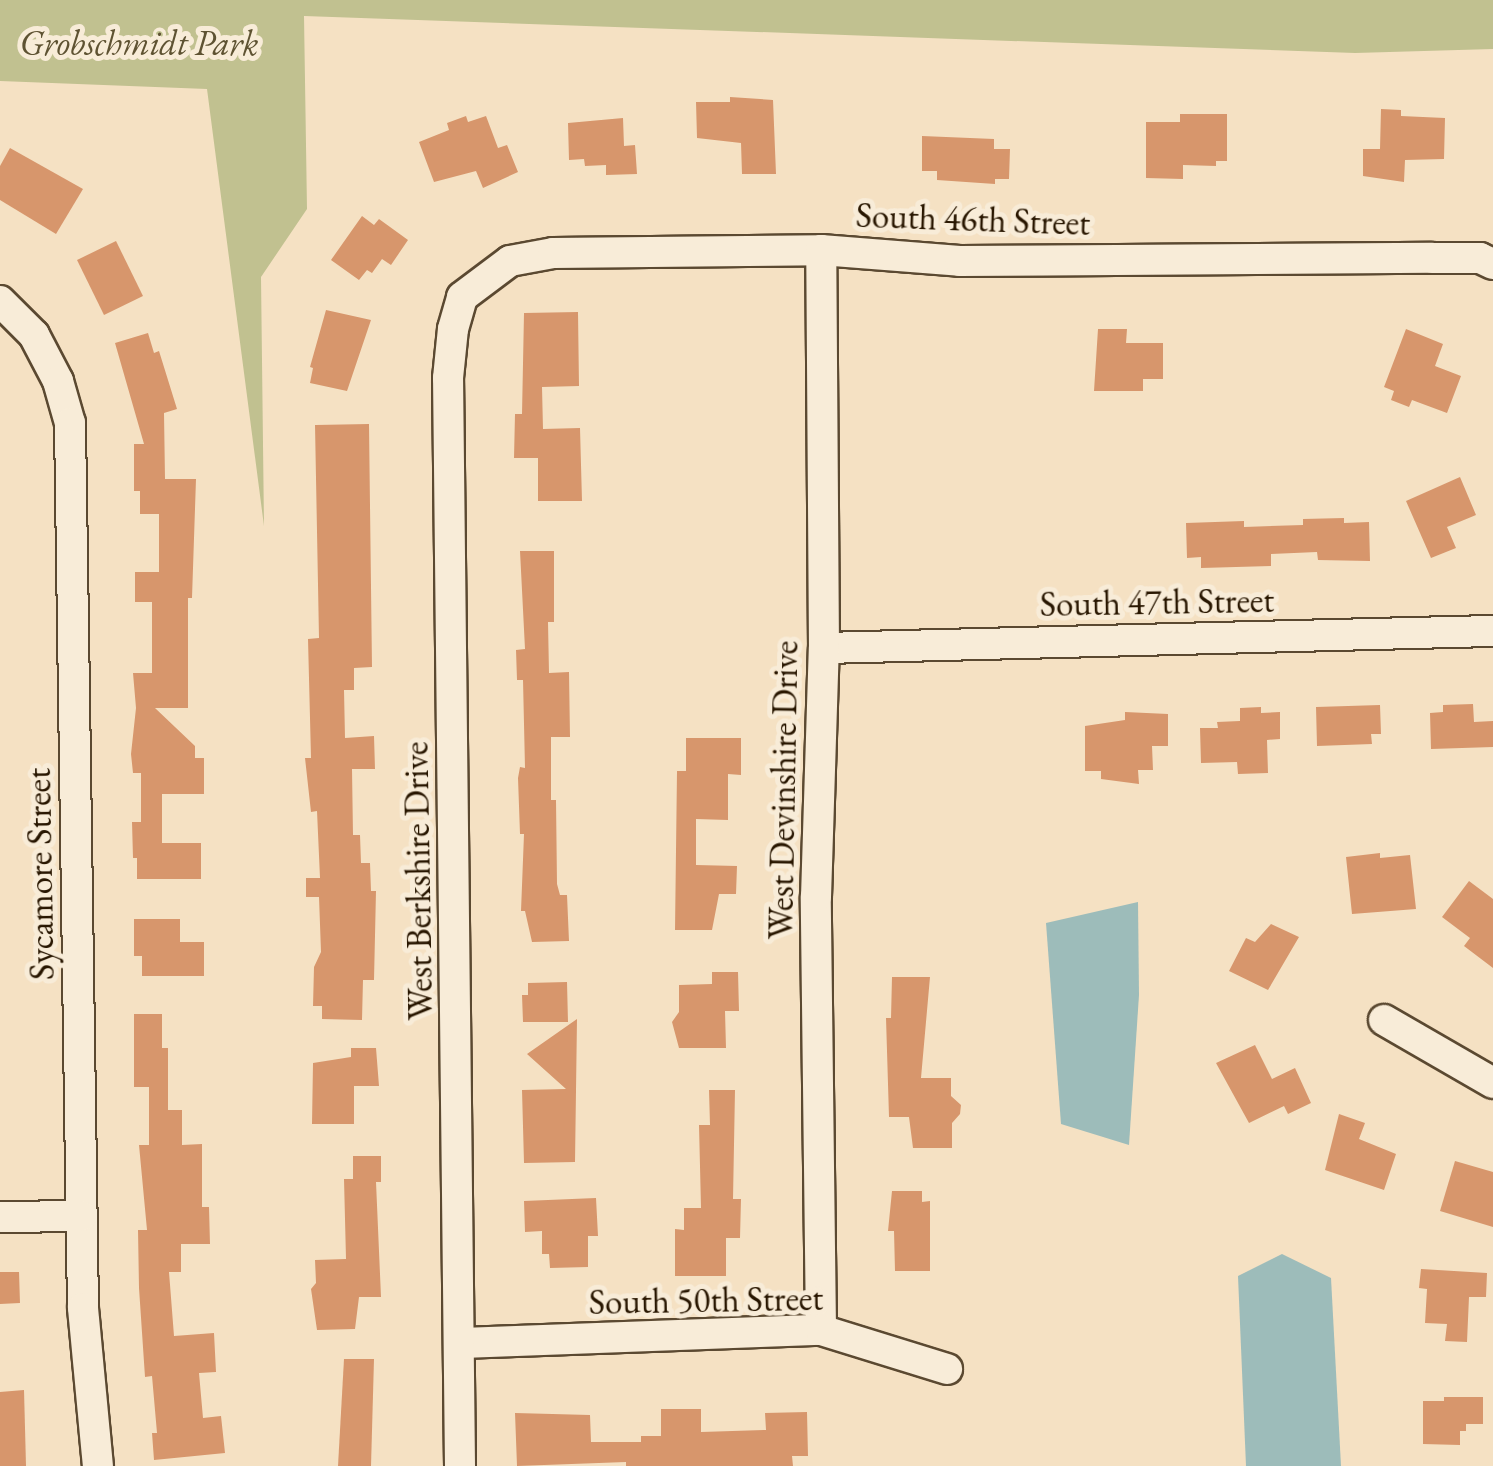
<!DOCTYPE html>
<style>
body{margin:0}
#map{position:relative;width:1493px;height:1466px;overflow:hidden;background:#f5e1c3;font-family:"EB Garamond",serif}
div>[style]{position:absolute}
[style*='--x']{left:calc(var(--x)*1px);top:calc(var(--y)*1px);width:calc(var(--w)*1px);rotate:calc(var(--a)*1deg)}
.green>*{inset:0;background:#c1c190}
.water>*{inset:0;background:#9dbcba}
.building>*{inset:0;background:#d7966c}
.roads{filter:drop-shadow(2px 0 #5b4931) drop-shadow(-2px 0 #5b4931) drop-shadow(0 2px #5b4931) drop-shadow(0 -2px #5b4931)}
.minor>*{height:30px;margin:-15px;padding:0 15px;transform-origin:15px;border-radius:15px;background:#f8ecd8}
span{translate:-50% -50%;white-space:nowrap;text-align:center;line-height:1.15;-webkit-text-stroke:10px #f8ecd8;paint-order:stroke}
.park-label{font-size:35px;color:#5e5232;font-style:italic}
.street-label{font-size:35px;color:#281600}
</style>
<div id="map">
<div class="green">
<div style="clip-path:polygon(0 0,1493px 0,1493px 49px,1355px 53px,304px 16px,307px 209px,261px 277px,264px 526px,207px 89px,0 81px)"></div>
</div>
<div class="water">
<div style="clip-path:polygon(1138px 902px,1139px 995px,1129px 1145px,1061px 1124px,1046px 923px)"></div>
<div style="clip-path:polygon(1282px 1254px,1331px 1278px,1341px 1466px,1246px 1466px,1238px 1276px)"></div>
</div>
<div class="building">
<div style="clip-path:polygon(730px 97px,773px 100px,776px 174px,742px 174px,741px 143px,697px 138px,696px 102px,730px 102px)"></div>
<div style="clip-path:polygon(1381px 109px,1401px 110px,1401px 116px,1445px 118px,1444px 159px,1405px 160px,1404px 182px,1363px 176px,1363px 149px,1380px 149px)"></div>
<div style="clip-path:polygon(1180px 114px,1227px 114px,1227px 161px,1216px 161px,1216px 166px,1183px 165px,1183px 179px,1146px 178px,1146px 122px,1180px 122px)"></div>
<div style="clip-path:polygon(466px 116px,468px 122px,486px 116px,498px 148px,507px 145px,518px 172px,483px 188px,476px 171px,434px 182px,419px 142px,449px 130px,447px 123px)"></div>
<div style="clip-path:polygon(623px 118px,624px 146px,635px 145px,637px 174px,606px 175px,606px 165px,585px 166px,584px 159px,569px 160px,568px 123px)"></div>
<div style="clip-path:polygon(922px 136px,994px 139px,994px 149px,1010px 149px,1009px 179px,995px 179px,995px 184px,937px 180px,937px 171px,922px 171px)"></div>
<div style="clip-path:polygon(10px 148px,83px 189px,56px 234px,0 200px,0 166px)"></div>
<div style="clip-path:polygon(362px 216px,374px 225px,379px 219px,408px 240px,391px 265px,382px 259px,372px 273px,367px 270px,359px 280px,331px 260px)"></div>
<div style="clip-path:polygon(116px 241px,143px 296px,104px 315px,77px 260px)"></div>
<div style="clip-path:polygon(326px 310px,371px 320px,347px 391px,310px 383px,313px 368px,310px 367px)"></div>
<div style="clip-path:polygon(578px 312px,579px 386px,542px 387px,543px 429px,580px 428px,582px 501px,538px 501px,538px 458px,514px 458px,515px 414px,522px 414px,524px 313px)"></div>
<div style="clip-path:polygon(1098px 329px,1127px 329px,1126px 343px,1163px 343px,1163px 379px,1143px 379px,1143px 391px,1094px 391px)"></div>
<div style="clip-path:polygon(1406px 329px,1443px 344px,1435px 366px,1461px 376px,1447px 413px,1412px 400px,1409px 407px,1391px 400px,1394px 391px,1384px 387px)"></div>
<div style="clip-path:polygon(148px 333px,154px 353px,159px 351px,177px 409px,164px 413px,165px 479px,196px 479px,192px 598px,188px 598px,188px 708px,155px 708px,195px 746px,195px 758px,204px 758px,204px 794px,162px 794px,162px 843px,201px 843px,201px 879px,137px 879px,137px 858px,133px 858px,132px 822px,141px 822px,141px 773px,133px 773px,131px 754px,136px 708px,133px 673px,152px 673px,152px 602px,135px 602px,135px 572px,159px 572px,159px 514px,140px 514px,140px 491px,134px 491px,134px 444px,144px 444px,115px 343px)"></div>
<div style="clip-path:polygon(369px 424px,372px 667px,354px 668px,354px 690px,344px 690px,345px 738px,374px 736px,375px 769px,352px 769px,353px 835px,360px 835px,361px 863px,370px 863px,371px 891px,376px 891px,374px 980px,363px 980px,362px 1020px,322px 1019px,322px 1006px,313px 1006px,314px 967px,321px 952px,319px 897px,306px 897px,306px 878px,320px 878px,317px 811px,311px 812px,305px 758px,311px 758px,308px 639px,319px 638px,315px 425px)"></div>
<div style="clip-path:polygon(1460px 477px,1476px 515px,1447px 527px,1456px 548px,1431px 558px,1406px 501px)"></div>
<div style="clip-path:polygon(1344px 518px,1344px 523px,1369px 522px,1370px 561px,1318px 560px,1317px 552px,1271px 554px,1271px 566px,1201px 568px,1201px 557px,1187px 558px,1186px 523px,1244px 521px,1244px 527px,1303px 525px,1303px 519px)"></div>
<div style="clip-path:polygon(520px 551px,554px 551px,554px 622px,548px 622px,549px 673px,569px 672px,570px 737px,551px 737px,551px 800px,556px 800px,557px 884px,560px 895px,567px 895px,569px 941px,532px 942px,525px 911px,521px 911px,524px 834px,520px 834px,518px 778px,520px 767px,525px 768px,523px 680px,517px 680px,516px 650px,525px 649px)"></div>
<div style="clip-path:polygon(1473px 704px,1474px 722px,1493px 721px,1493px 747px,1431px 749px,1430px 713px,1443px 712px,1443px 705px)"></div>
<div style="clip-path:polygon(1380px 705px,1381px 734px,1371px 734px,1372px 744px,1317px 746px,1316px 707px)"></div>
<div style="clip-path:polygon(1261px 707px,1261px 713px,1280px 712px,1280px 739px,1267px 740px,1268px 773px,1238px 774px,1237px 762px,1201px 763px,1200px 728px,1218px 728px,1217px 722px,1240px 721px,1240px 708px)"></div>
<div style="clip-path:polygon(1125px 712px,1168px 714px,1168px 746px,1152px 746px,1153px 770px,1138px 770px,1139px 784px,1101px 779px,1101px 771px,1085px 771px,1085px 726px,1125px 720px)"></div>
<div style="clip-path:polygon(686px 738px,741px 738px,741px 775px,728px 774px,728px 820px,696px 819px,696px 865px,737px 866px,736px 894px,719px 894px,712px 930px,675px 930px,677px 771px,686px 771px)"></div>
<div style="clip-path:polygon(1380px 853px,1380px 858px,1410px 855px,1416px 909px,1352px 914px,1346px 857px)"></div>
<div style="clip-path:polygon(1469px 881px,1493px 899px,1493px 968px,1464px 946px,1470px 938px,1442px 917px)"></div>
<div style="clip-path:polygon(134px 919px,180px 919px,180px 942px,204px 942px,204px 976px,142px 976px,142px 956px,134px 956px)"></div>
<div style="clip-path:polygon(1271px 924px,1299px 937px,1268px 990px,1229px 971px,1246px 938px,1255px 942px)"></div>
<div style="clip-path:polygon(712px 972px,738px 972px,739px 1011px,725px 1011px,726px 1048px,679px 1048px,672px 1022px,679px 1012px,679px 985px,712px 984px)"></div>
<div style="clip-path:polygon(892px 977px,930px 977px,921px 1078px,951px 1078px,951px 1096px,961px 1105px,960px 1114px,952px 1123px,952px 1148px,913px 1148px,909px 1117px,889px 1117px,886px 1018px,891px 1018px)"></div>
<div style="clip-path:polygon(567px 982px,568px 1022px,523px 1022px,522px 995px,528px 995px,528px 983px)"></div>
<div style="clip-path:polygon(134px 1014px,162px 1014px,162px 1048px,168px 1048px,168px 1110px,182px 1110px,182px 1145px,202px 1144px,202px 1207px,209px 1207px,210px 1244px,181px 1244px,181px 1272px,169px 1272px,174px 1336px,214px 1333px,216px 1372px,199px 1373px,203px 1418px,221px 1416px,225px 1453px,154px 1460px,152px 1433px,157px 1433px,152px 1376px,145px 1377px,139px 1288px,138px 1230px,147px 1230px,139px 1145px,149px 1145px,149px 1087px,134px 1087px)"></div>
<div style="clip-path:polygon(577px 1019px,575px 1162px,524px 1163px,522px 1090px,566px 1089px,527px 1054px)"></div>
<div style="clip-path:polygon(1255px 1045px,1272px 1079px,1295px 1068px,1311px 1103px,1288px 1114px,1284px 1106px,1249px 1123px,1216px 1063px)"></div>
<div style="clip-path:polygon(351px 1048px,376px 1048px,379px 1086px,354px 1086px,354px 1124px,312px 1124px,313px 1063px,351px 1057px)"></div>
<div style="clip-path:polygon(709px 1090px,735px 1090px,733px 1199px,741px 1199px,740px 1238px,726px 1238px,726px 1276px,675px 1276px,675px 1229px,684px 1230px,684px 1208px,701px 1208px,699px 1125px,710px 1125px)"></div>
<div style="clip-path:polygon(1339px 1114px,1365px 1123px,1359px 1139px,1396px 1154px,1384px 1190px,1325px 1170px)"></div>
<div style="clip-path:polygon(353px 1156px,381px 1156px,381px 1182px,376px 1182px,381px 1297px,359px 1297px,355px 1329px,317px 1330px,311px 1289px,316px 1283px,315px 1260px,346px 1259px,344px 1179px,353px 1179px)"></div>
<div style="clip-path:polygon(1455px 1161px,1493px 1172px,1493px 1227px,1440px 1211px)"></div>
<div style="clip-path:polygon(892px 1191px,922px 1191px,922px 1202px,930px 1201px,930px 1271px,895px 1271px,894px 1231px,888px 1231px)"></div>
<div style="clip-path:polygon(596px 1198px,598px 1236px,588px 1236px,588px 1267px,550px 1268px,549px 1254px,542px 1254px,542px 1231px,525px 1232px,524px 1201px)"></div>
<div style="clip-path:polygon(1421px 1269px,1487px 1273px,1486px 1297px,1469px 1297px,1467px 1342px,1445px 1341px,1447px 1324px,1425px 1323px,1427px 1289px,1419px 1288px)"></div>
<div style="clip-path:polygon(0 1272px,19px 1272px,20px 1303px,0 1304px)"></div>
<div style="clip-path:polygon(344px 1359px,374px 1359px,371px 1466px,338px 1466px)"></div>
<div style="clip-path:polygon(24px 1390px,26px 1466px,0 1466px,0 1392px)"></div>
<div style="clip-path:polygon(1444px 1397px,1483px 1397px,1483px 1424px,1466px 1424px,1466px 1431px,1460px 1431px,1460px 1445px,1423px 1444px,1423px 1401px,1444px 1401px)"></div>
<div style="clip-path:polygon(661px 1409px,701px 1409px,701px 1432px,766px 1430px,765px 1413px,807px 1412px,808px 1456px,792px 1456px,793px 1466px,626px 1466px,626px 1462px,517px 1466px,515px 1413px,590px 1415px,591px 1442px,641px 1442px,641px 1436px,661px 1436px)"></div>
</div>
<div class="roads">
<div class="minor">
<div style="--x:0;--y:301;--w:48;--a:45"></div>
<div style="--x:34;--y:335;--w:52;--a:62.4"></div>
<div style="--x:58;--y:381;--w:44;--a:74.1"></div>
<div style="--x:70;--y:423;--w:885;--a:89.16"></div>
<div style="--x:83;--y:1308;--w:159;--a:84.6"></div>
<div style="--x:824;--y:648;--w:669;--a:-1.46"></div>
<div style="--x:1384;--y:1020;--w:126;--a:30"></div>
<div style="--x:0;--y:1217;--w:81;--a:-0.7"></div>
<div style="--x:821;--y:1330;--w:433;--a:-90.7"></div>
<div style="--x:816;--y:897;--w:249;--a:-88.2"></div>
<div style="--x:824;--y:648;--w:398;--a:-90.4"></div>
<div style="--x:462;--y:1343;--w:359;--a:-2.1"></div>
<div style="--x:821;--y:1330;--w:132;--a:17.2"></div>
<div style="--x:460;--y:1466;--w:1088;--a:-90.63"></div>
<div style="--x:448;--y:378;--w:49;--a:-84.2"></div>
<div style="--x:453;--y:329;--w:33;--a:-74"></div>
<div style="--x:462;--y:297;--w:60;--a:-36.9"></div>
<div style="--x:510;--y:261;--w:44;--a:-10.5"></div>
<div style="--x:553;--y:253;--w:268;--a:-0.6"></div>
<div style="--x:821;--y:250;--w:139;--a:4.5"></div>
<div style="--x:960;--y:261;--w:472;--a:-0.4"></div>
<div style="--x:1432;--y:258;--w:48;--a:0"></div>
<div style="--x:1480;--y:258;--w:14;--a:25"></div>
</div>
</div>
<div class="park-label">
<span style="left:139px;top:43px">Grobschmidt Park</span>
</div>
<div class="street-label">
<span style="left:973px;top:219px;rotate:2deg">South 46th Street</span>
<span style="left:1157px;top:602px;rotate:-1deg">South 47th Street</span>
<span style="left:783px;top:790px;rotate:-89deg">West Devinshire Drive</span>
<span style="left:40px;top:874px;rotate:-91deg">Sycamore Street</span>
<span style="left:418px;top:881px;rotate:-91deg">West Berkshire Drive</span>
<span style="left:706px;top:1300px;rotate:-1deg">South 50th Street</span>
</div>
</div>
